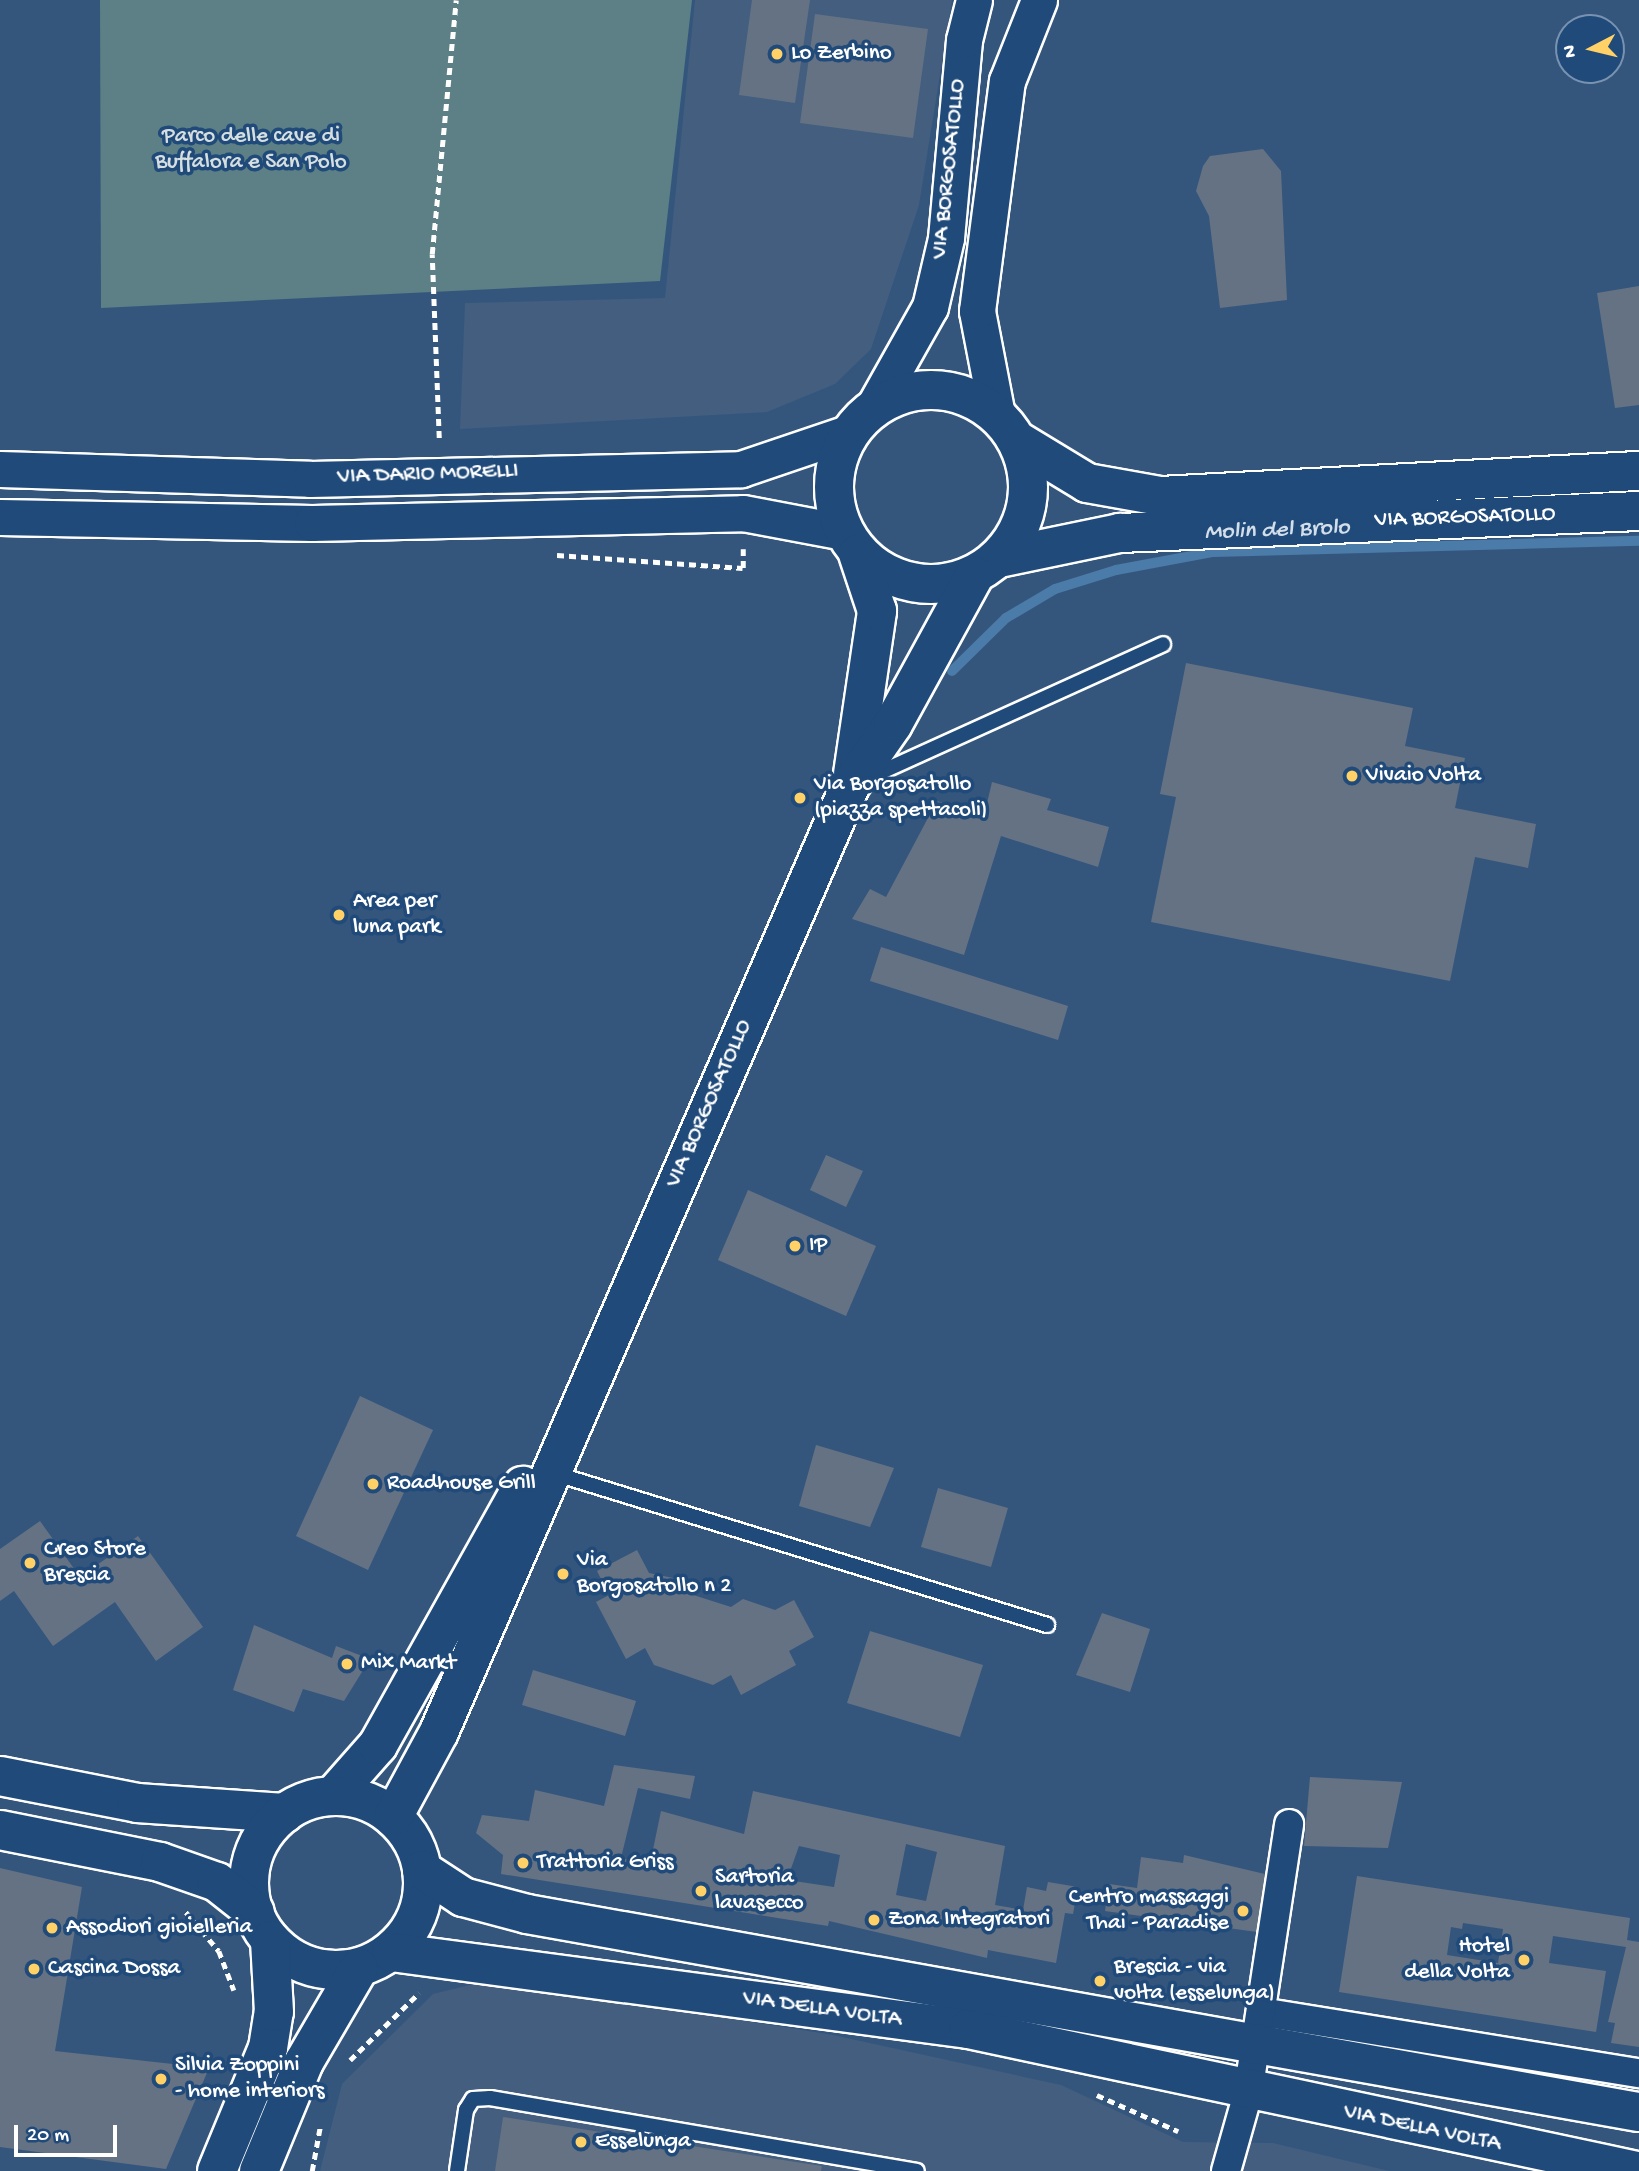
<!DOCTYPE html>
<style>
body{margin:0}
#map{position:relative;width:1639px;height:2171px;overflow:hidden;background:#34567d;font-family:"Gochi Hand",sans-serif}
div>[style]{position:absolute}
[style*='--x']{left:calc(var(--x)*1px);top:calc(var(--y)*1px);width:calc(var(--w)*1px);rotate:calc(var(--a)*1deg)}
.built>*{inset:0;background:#435e7f}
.green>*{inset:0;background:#5c8085}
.stream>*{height:10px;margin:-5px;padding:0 5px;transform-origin:5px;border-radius:5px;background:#4b7ba8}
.building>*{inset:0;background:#657284}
.path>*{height:4.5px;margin-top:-2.25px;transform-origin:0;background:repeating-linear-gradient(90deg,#fff 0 7px,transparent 0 12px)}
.roads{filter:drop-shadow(2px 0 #fff) drop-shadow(-2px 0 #fff) drop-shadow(0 2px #fff) drop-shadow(0 -2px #fff)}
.service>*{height:14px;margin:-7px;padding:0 7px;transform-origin:7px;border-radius:7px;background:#1f4a7a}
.minor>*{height:28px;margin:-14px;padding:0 14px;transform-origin:14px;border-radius:14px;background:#1f4a7a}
.tertiary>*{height:35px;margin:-17.5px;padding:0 17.5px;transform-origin:17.5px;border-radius:17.5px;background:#1f4a7a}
.secondary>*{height:38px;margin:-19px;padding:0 19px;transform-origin:19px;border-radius:19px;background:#1f4a7a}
.secondary>.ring{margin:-19px;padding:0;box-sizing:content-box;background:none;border:38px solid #1f4a7a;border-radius:50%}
.dots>*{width:19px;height:19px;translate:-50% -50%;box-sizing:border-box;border:4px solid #1f4a7a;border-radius:50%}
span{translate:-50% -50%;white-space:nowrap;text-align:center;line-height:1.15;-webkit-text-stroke:7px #1f4a7a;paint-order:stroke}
.poi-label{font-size:23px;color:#fff}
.left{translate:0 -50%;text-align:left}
.right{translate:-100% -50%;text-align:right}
.park-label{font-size:23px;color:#d6dfe0}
.street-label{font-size:23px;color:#fff}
.water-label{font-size:24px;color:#d2dee9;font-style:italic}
.north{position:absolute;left:1555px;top:14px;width:70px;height:70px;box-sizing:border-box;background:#1f4a7a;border:2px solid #7992af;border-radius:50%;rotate:263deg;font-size:19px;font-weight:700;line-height:28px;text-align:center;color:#fff}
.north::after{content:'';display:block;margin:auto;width:24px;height:32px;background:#ffd166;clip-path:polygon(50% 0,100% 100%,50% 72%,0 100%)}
.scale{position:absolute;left:14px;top:2125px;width:103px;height:32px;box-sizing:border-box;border:4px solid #fff;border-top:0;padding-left:9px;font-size:21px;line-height:24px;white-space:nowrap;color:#fff;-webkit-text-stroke:5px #1f4a7a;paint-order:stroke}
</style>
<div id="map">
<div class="built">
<div style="clip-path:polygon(695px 0,952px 0,919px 205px,871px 349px,835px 384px,767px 412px,460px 429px,465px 303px,665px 298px)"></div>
<div style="clip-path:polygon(490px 1980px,833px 2035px,1061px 2085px,1183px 2142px,1273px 2143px,1389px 2171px,320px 2171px,342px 2084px,433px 1994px)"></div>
</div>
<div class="green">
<div style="clip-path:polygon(100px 0,692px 0,660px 281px,101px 308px)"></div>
</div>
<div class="stream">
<div style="--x:952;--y:671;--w:76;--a:-44.5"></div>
<div style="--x:1006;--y:618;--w:57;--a:-30.6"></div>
<div style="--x:1055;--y:589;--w:64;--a:-17.3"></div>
<div style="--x:1116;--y:570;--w:99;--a:-10.5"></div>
<div style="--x:1213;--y:552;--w:426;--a:-1.5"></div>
</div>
<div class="building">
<div style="clip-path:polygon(752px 0,810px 0,795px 103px,739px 95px)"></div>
<div style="clip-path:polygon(815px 14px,928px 29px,913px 138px,800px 123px)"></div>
<div style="clip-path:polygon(1263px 149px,1281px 171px,1287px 300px,1220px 308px,1209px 216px,1196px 191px,1203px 166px,1210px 156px)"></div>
<div style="clip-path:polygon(1639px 286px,1639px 405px,1615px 408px,1597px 293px)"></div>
<div style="clip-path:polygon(1186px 663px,1413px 708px,1405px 746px,1465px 758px,1455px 808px,1536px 824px,1528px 868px,1475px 857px,1450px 981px,1151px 922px,1176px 797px,1160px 794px)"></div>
<div style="clip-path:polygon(992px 782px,1051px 799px,1047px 810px,1109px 827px,1098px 867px,1001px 836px,964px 955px,852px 919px,870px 889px,886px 897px,937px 801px,984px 816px)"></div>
<div style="clip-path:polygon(881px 947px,1068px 1006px,1058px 1040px,870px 981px)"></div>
<div style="clip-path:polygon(826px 1155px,863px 1171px,846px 1207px,810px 1190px)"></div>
<div style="clip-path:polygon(748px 1190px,876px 1246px,846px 1316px,718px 1260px)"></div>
<div style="clip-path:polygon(360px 1396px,433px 1430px,368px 1570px,296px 1536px)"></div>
<div style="clip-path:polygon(816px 1445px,894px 1468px,870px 1527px,799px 1506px)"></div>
<div style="clip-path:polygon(938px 1488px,1008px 1508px,991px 1567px,921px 1547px)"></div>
<div style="clip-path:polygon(40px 1521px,80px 1577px,138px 1536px,203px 1627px,156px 1661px,115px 1602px,53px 1646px,14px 1591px,0 1601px,0 1549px)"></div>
<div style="clip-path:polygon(637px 1550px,649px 1573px,678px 1579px,684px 1592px,731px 1607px,743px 1599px,775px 1610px,794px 1600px,814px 1637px,789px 1651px,796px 1665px,741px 1695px,731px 1675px,713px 1685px,654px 1665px,645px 1648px,626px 1659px,596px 1602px,609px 1595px,597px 1571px)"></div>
<div style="clip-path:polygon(1102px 1613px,1150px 1629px,1130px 1692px,1076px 1675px)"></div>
<div style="clip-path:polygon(254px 1625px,332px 1658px,336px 1646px,370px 1659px,344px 1701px,303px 1689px,294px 1712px,233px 1690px)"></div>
<div style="clip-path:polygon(870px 1631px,983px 1665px,960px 1737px,847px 1703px)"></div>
<div style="clip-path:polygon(533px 1670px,636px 1701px,625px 1736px,522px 1705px)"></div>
<div style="clip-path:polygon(evenodd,614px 1765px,695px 1776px,690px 1799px,638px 1788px,621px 1858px,650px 1864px,661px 1811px,744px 1834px,753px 1791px,1005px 1846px,995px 1905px,1023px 1910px,1027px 1887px,1046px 1891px,1048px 1882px,1078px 1887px,1073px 1914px,1065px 1913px,1056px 1963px,988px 1950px,987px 1958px,829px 1921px,828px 1926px,501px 1874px,503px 1855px,476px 1833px,482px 1815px,529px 1821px,535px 1790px,604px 1806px,614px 1765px,906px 1844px,937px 1852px,926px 1901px,896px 1895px,906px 1844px,614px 1765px,799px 1846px,840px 1855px,834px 1887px,787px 1880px,799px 1846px)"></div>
<div style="clip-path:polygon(1310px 1777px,1402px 1782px,1388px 1848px,1304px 1846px)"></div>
<div style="clip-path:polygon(1184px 1855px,1265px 1874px,1257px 1932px,1105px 1911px,1109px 1884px,1137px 1888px,1141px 1857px,1183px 1863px)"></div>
<div style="clip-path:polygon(0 1868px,82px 1887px,55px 2051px,209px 2068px,166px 2169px,0 2147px)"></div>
<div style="clip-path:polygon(evenodd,1357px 1876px,1630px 1918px,1627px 1940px,1639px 1942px,1639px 2047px,1611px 2043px,1615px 2023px,1608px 2022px,1626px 1947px,1553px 1936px,1549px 1963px,1606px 1971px,1596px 2032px,1339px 1992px,1357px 1876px,1463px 1923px,1503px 1929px,1498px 1963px,1447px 1955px,1451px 1927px,1462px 1929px,1463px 1923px)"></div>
<div style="clip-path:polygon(503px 2117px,822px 2166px,821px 2171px,495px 2171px)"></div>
</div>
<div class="path">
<div style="--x:439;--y:438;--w:184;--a:-92.2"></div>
<div style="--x:432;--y:254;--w:255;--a:-84.6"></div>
<div style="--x:557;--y:555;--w:186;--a:4"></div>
<div style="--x:743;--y:568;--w:19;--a:-90"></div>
<div style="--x:186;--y:1912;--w:51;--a:49.8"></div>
<div style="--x:219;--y:1951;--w:42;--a:69"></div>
<div style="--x:350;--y:2060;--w:96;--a:-44.2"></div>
<div style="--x:1097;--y:2095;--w:89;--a:24"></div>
<div style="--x:312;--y:2171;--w:45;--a:-79.7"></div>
</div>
<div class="roads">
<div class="service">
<div style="--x:868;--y:778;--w:324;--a:-24.4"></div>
<div style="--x:553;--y:1473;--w:517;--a:17.1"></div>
<div style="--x:457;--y:2171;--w:62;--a:-81.6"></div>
<div style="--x:466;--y:2110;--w:13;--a:-58"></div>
<div style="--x:473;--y:2099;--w:17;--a:-3"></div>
<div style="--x:490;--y:2098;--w:433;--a:9.7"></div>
</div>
<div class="minor">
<div style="--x:1261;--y:2012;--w:383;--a:9.2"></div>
<div style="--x:1226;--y:2171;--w:81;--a:-74.2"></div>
<div style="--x:1248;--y:2093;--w:272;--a:-81.3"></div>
</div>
<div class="tertiary">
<div style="--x:873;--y:408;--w:116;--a:-60.6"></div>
<div style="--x:930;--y:307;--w:71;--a:-76.9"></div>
<div style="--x:946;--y:238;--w:199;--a:-84.8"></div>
<div style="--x:964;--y:40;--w:41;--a:-76"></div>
<div style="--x:997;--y:415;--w:106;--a:-100.9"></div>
<div style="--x:977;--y:311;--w:232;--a:-82.6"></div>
<div style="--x:1007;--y:81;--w:87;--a:-68.4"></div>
<div style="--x:0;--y:469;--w:310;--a:1.8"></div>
<div style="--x:310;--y:479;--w:431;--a:-1.3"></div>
<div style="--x:741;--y:469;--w:115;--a:-18.7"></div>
<div style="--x:0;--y:517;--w:312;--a:1.1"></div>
<div style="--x:312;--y:523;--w:431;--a:-1.3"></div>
<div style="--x:743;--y:513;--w:103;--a:10.7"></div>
</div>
<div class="secondary">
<div class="ring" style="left:834px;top:390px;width:156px;height:156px"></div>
<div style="--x:1018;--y:441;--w:81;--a:31.3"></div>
<div style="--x:1087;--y:483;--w:74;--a:10.1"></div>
<div style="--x:1160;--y:496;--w:480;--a:-3"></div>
<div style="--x:999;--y:558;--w:124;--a:-11.7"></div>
<div style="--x:1120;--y:533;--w:519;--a:-2.43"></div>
<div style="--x:853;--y:774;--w:165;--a:-81.6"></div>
<div style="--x:877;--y:611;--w:60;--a:-108.4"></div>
<div style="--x:0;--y:1776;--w:140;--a:11.1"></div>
<div style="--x:137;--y:1803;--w:148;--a:3.9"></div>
<div style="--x:333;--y:1796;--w:68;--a:-48.6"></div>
<div style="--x:378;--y:1745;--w:297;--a:-60.8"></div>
<div class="ring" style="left:249px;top:1796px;width:136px;height:136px"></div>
<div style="--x:393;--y:1817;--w:97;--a:-61.6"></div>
<div style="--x:439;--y:1732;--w:1031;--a:-66.52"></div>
<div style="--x:850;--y:786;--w:75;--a:-55.3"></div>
<div style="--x:893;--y:724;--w:169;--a:-61.3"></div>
<div style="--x:0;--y:1830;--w:163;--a:11.3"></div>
<div style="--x:160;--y:1862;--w:60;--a:19.3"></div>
<div style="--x:217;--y:1882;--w:48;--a:38.3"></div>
<div style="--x:422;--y:1870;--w:49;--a:33.4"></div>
<div style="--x:463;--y:1897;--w:66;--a:14.9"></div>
<div style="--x:527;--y:1914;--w:1129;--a:10.1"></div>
<div style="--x:391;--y:1952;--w:582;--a:7.6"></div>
<div style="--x:968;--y:2029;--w:684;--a:11.98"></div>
<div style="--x:217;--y:2171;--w:133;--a:-67.5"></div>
<div style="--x:268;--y:2048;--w:36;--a:-81"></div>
<div style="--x:274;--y:2012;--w:72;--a:-93.2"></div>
<div style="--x:259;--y:2171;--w:118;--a:-67.6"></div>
<div style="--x:304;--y:2062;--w:109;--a:-59.7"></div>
</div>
</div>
<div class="dots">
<div style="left:777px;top:54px;background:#ffd166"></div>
<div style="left:1352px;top:776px;background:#ffd166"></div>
<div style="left:800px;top:798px;background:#ffd166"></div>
<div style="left:339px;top:915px;background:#ffd166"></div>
<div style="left:795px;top:1246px;background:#ffd166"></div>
<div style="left:373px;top:1484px;background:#ffd166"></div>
<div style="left:30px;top:1563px;background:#ffd166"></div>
<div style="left:563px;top:1574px;background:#ffd166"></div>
<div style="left:347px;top:1664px;background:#ffd166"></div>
<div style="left:523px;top:1863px;background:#ffd166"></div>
<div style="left:701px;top:1891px;background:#ffd166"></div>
<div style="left:1243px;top:1911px;background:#ffd166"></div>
<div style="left:874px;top:1920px;background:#ffd166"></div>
<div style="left:52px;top:1928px;background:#ffd166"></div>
<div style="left:1524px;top:1960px;background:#ffd166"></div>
<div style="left:34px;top:1969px;background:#ffd166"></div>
<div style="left:1100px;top:1981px;background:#ffd166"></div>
<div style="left:161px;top:2079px;background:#ffd166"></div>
<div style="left:581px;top:2142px;background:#ffd166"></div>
</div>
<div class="poi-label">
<span class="left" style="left:791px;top:54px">Lo Zerbino</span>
<span class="left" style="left:1366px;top:776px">Vivaio Volta</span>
<span class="left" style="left:814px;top:798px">Via Borgosatollo<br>(piazza spettacoli)</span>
<span class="left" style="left:353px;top:915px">Area per<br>luna park</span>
<span class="left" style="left:809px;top:1246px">IP</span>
<span class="left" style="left:387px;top:1484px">Roadhouse Grill</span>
<span class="left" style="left:44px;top:1563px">Creo Store<br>Brescia</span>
<span class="left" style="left:577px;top:1574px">Via<br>Borgosatollo n 2</span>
<span class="left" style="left:361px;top:1664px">Mix Markt</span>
<span class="left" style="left:537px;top:1863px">Trattoria Griss</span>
<span class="left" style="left:715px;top:1891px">Sartoria<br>lavasecco</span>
<span class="right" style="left:1229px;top:1911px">Centro massaggi<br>Thai - Paradise</span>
<span class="left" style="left:888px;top:1920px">Zona Integratori</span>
<span class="left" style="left:66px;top:1928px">Assodiori gioielleria</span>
<span class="right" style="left:1510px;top:1960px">Hotel<br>della Volta</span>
<span class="left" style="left:1114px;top:1981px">Brescia - via<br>volta (esselunga)</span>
<span class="left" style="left:48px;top:1969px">Cascina Dossa</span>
<span class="left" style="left:175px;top:2079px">Silvia Zoppini<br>- home interiors</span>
<span class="left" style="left:595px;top:2142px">Esselunga</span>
</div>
<div class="park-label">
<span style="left:251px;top:150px">Parco delle cave di<br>Buffalora e San Polo</span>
</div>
<div class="street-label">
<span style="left:950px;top:169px;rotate:-84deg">VIA BORGOSATOLLO</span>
<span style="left:428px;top:475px;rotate:-2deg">VIA DARIO MORELLI</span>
<span style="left:1465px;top:518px;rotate:-2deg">VIA BORGOSATOLLO</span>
<span style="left:710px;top:1104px;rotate:-66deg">VIA BORGOSATOLLO</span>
<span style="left:822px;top:2010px;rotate:8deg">VIA DELLA VOLTA</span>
<span style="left:1422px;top:2129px;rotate:12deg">VIA DELLA VOLTA</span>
</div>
<div class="water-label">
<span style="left:1277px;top:531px;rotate:-2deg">Molin del Brolo</span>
</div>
<div class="north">N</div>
<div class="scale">20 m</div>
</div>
